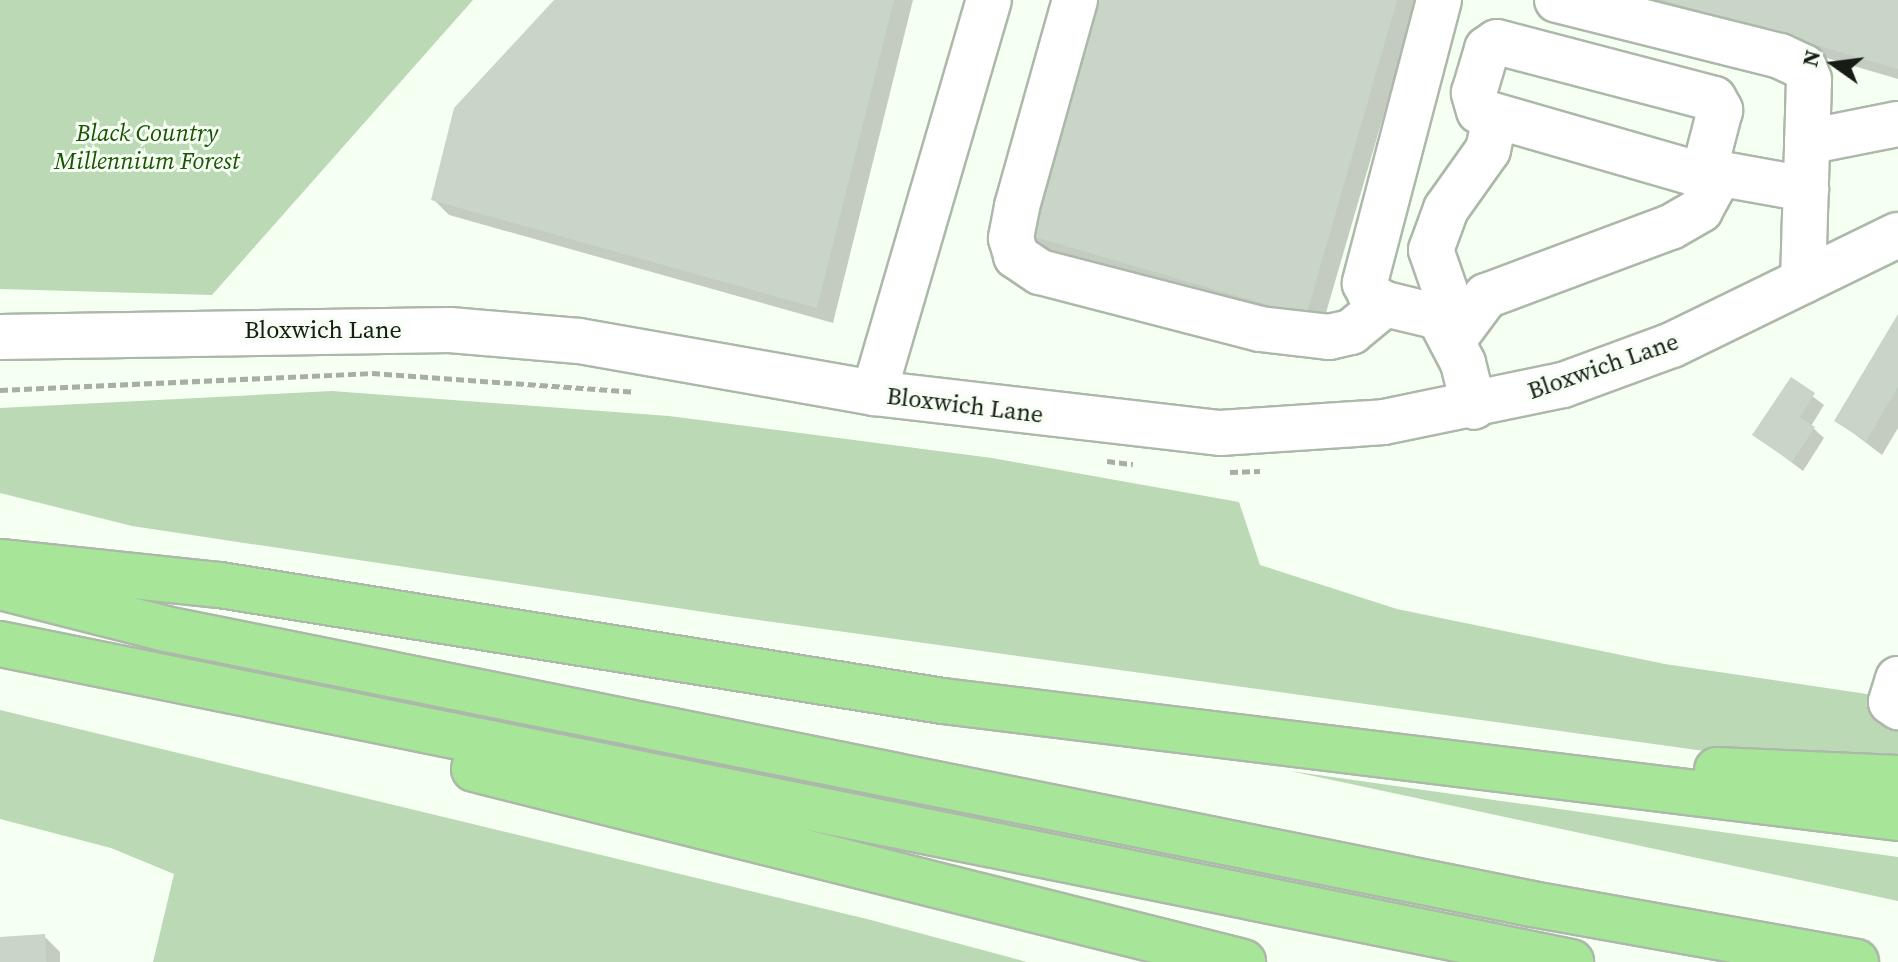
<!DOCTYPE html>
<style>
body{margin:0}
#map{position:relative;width:1898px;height:962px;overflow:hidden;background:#f5fff2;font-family:"Source Serif 4",serif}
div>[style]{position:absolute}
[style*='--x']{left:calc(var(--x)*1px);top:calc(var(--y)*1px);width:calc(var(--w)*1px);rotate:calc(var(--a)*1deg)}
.green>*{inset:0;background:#bcd9b5}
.shadow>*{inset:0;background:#0003}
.building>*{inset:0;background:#c9d5c6}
.path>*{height:5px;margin-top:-2.5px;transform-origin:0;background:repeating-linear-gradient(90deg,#a7afa5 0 8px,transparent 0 12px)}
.roads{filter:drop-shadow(2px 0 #acb8a9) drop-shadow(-2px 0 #acb8a9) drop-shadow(0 2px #acb8a9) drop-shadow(0 -2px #acb8a9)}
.minor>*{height:44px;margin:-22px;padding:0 22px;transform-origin:22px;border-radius:22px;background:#fff}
.highway>*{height:44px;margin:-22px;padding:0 22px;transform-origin:22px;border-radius:22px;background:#a7e698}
span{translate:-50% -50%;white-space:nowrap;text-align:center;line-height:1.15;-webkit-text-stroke:6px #f5fff2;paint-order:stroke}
.park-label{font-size:24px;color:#195303;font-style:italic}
.street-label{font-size:24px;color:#171b16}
.north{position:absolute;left:1794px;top:24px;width:80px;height:80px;-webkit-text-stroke:6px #f5fff2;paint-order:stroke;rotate:284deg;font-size:22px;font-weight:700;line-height:32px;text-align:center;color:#171b16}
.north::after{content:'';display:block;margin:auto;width:28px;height:36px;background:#171b16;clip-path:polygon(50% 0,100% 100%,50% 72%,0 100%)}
</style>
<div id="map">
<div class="green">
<div style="clip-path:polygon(0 0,473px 0,212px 295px,0 289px)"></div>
<div style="clip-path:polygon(332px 391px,669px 416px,992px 458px,1239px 502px,1260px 565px,1397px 609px,1665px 664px,1880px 696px,1898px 709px,1898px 772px,1697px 750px,737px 617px,132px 526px,0 493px,0 408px)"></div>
<div style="clip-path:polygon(0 710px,867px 919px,1027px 962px,153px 962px,174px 874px,111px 848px,0 819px)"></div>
<div style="clip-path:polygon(1290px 771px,1898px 857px,1898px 901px)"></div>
</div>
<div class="shadow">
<div style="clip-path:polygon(557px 0,913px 0,833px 323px,449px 215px,433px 199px)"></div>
<div style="clip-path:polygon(1091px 0,1417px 0,1321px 330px,1039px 248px,1023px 233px)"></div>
<div style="clip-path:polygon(1629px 0,1898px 0,1898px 79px)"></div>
<div style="clip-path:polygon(1898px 318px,1898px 428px,1882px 455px,1836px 420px)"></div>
<div style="clip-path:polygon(1791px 380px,1824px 405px,1811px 426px,1824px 438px,1803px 471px,1755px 435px)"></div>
<div style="clip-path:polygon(44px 936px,60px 952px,60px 962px,0 962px,0 939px)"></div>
</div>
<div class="building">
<div style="clip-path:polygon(554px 0,894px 0,817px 308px,431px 200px,454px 108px)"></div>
<div style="clip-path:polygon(1088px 0,1397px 0,1306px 316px,1021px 233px)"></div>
<div style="clip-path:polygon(1666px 0,1898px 0,1898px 69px,1665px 1px)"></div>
<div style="clip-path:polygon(1898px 314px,1898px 387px,1866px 441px,1834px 421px)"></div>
<div style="clip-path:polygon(1791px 377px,1815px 393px,1800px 417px,1815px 427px,1792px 462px,1752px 435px)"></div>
<div style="clip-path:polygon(45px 934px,46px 962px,0 962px,0 937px)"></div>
</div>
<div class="path">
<div style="--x:0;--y:390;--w:372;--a:-2.6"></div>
<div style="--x:372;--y:373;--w:263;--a:4.1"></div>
<div style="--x:1107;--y:461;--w:26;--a:7"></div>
<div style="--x:1230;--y:472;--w:30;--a:-2"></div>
</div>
<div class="roads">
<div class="minor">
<div style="--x:1075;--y:0;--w:215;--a:105.7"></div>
<div style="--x:1017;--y:207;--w:32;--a:101"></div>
<div style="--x:1011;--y:238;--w:19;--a:74"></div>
<div style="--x:1016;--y:256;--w:29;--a:34"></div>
<div style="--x:1040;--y:272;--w:227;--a:14.5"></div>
<div style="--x:1260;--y:329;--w:69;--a:6.6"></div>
<div style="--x:1329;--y:337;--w:23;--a:-13"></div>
<div style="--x:1351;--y:332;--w:44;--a:-39.5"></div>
<div style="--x:1439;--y:0;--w:293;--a:104.7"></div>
<div style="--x:1365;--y:283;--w:14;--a:65"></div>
<div style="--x:1371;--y:296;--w:16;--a:30"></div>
<div style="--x:1385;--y:304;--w:56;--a:13.5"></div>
<div style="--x:1439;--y:317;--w:52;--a:62.4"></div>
<div style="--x:1463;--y:363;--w:45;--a:76"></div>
<div style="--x:1557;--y:0;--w:230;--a:14.1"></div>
<div style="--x:1780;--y:56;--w:26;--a:25"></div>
<div style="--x:1804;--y:67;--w:14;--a:69"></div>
<div style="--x:1809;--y:80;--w:201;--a:91.7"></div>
<div style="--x:1497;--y:42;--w:224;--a:14.7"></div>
<div style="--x:1714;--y:99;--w:13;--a:61"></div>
<div style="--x:1720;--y:110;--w:56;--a:104.5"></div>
<div style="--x:1706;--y:164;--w:8;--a:135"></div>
<div style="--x:1700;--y:170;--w:13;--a:176"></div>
<div style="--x:1687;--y:171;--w:216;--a:-163.9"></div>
<div style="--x:1479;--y:111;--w:19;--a:-106"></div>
<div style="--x:1474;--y:93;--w:46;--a:-73.5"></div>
<div style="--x:1487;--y:49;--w:12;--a:-35"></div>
<div style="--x:1807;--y:142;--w:93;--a:-11.2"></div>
<div style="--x:1700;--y:170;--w:108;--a:10.2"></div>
<div style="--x:0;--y:337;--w:450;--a:-0.9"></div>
<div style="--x:450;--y:330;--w:129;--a:4.9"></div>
<div style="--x:579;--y:341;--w:300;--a:10"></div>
<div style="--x:874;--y:393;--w:348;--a:6.6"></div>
<div style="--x:1220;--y:433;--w:164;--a:-3.8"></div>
<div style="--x:1384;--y:422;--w:183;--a:-11.7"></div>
<div style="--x:1563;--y:385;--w:116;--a:-20.2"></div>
<div style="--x:1672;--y:345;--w:251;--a:-26"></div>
<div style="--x:1454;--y:339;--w:54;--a:-53.3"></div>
<div style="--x:1486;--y:296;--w:197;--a:-20.5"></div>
<div style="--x:1671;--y:227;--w:34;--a:-30"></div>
<div style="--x:1700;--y:210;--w:41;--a:-60.9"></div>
<div style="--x:1454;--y:342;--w:43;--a:-97.9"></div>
<div style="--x:1448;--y:299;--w:52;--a:-109.1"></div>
<div style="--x:1431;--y:250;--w:44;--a:-69.9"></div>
<div style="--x:1446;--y:209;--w:72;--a:-54.6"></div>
<div style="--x:1488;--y:150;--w:33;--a:-78"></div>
<div style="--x:874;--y:393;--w:409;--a:-73.7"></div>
<div style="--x:1898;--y:679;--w:24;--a:107"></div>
<div style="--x:1891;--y:702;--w:9;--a:36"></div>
</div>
<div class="highway">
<div style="--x:0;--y:562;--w:221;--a:6"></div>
<div style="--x:220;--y:585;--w:732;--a:9.12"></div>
<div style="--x:943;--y:701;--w:962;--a:6.98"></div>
<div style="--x:0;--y:587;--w:171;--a:14.2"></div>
<div style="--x:166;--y:629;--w:1393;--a:11.38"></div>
<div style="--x:1532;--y:904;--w:329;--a:10.1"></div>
<div style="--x:0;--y:644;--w:1603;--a:11.44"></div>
<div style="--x:474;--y:769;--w:793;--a:14.09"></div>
<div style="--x:1717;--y:770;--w:181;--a:2.5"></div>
</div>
</div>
<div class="park-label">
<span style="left:147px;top:147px">Black Country<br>Millennium Forest</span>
</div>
<div class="street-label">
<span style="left:323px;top:330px">Bloxwich Lane</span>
<span style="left:1603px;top:366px;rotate:-19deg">Bloxwich Lane</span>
<span style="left:965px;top:405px;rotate:7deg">Bloxwich Lane</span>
</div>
<div class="north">N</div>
</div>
